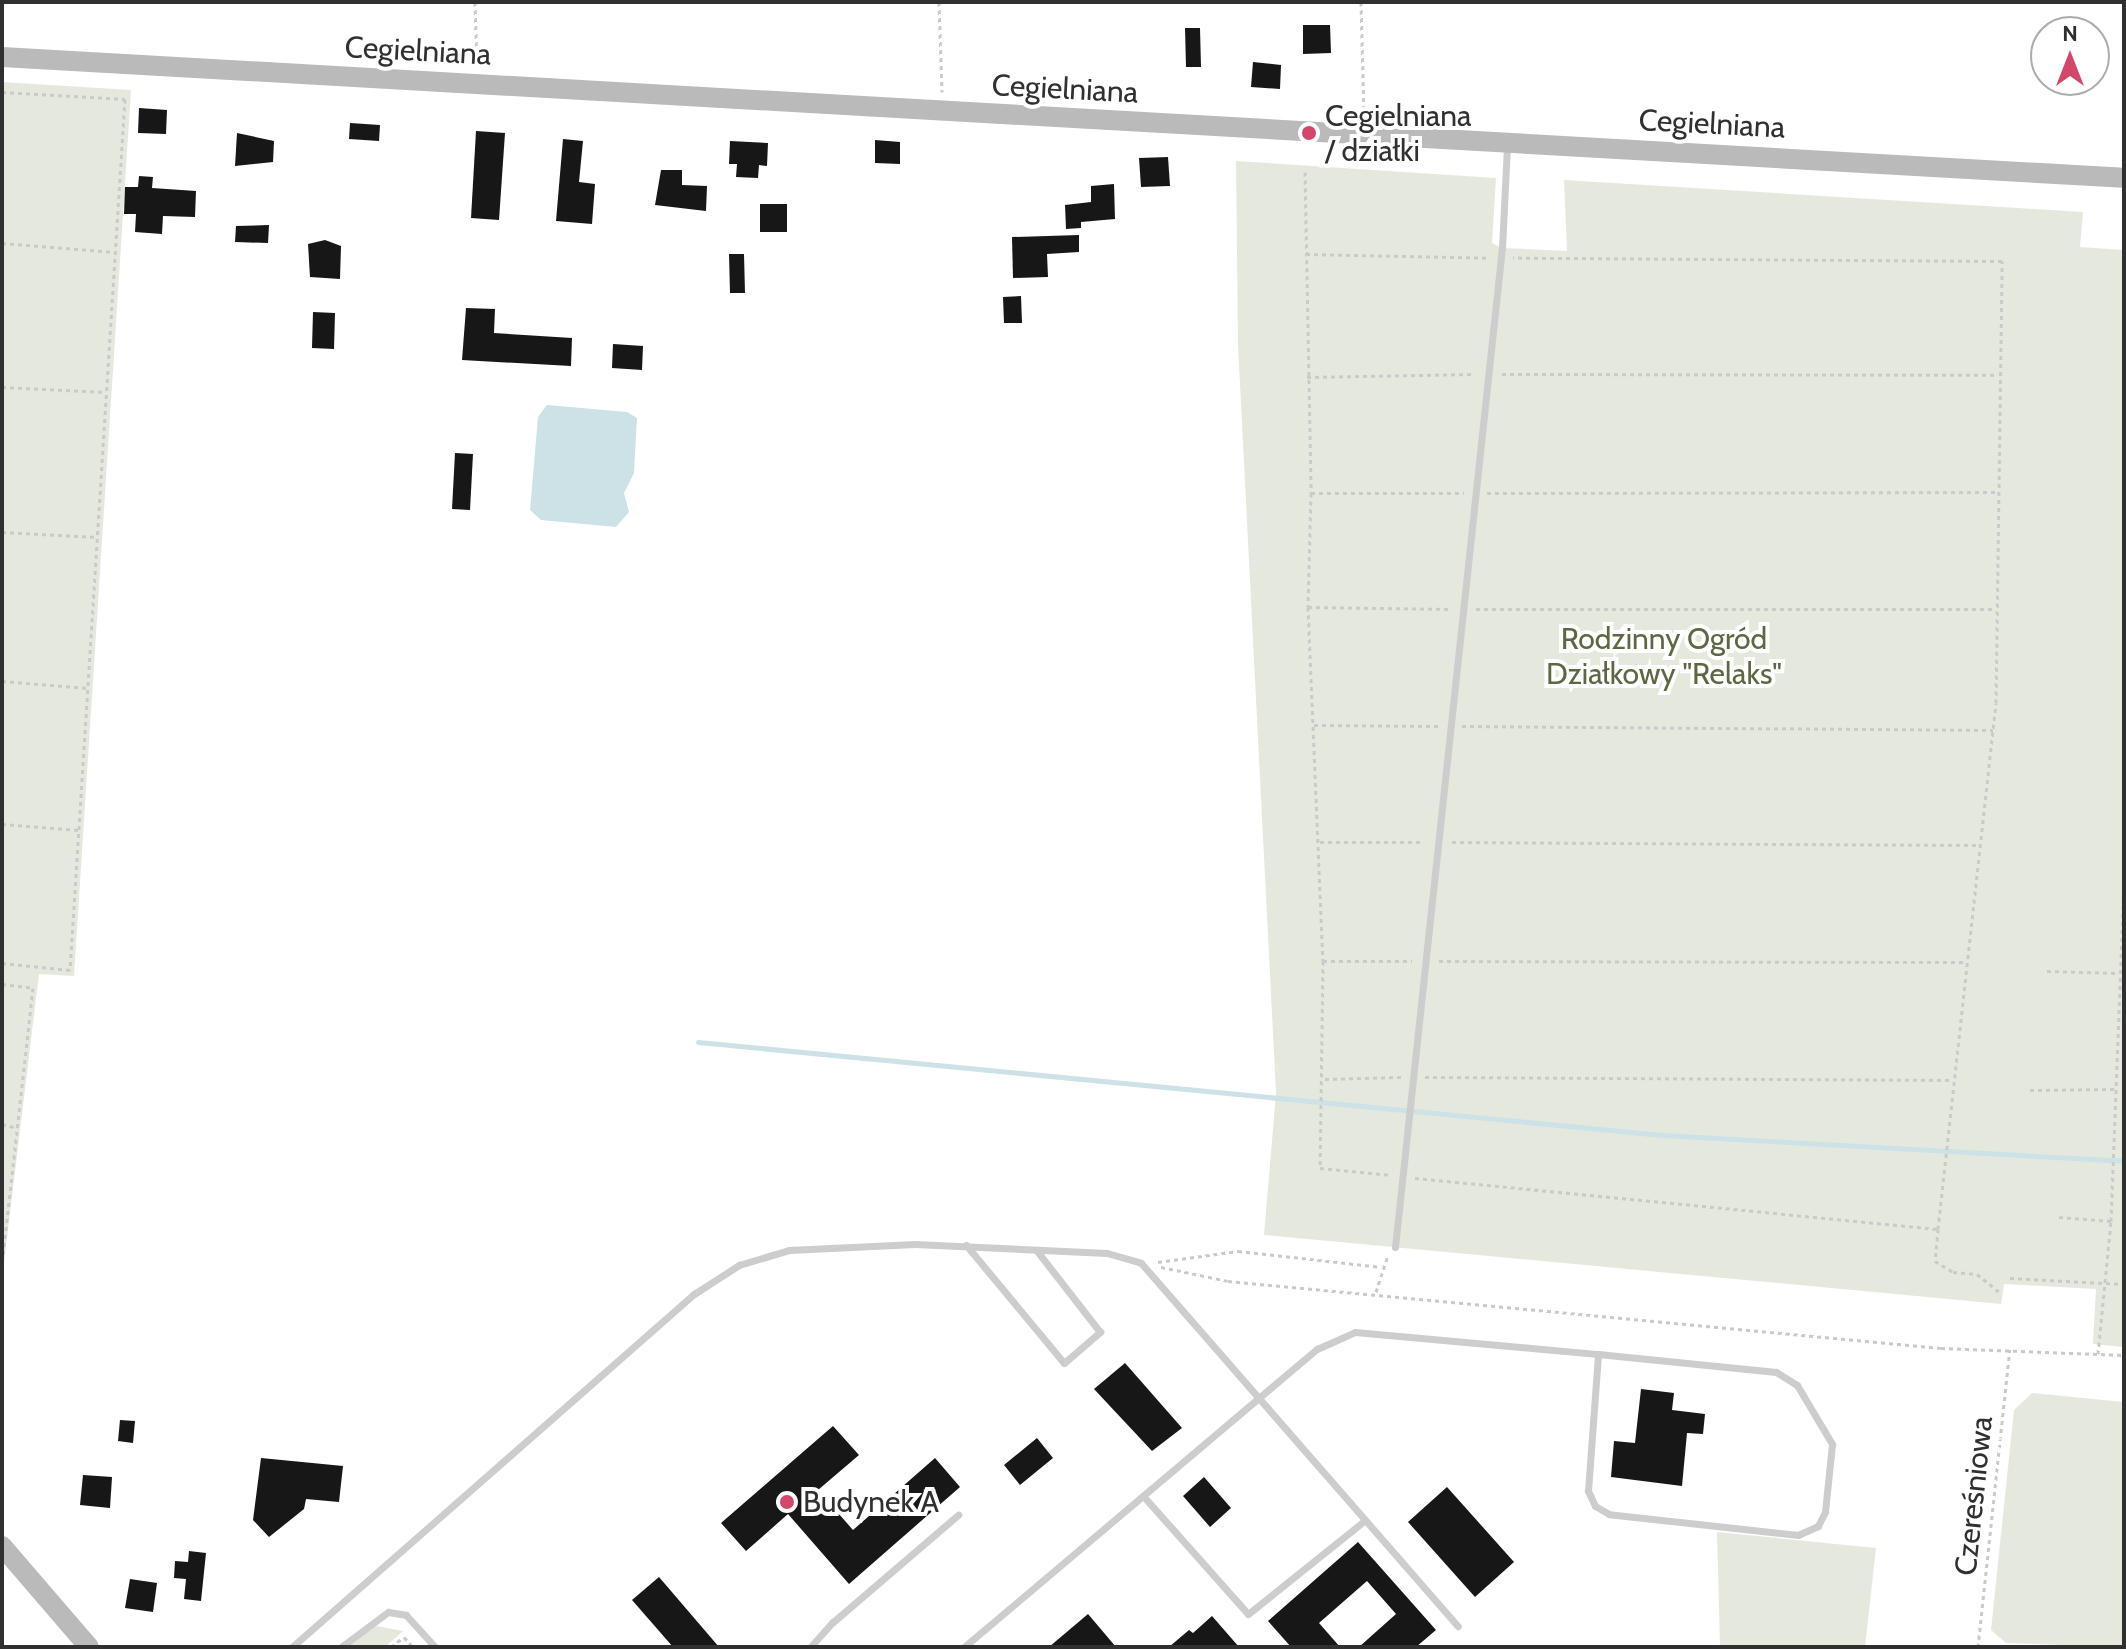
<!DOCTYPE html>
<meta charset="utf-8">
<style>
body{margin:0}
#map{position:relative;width:2126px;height:1649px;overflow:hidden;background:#fff;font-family:Cabin,sans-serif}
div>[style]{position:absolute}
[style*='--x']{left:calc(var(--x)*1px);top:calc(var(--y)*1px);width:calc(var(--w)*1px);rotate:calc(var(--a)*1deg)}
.green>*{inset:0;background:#e5e9dd}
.water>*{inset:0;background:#cce2e7}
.stream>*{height:5px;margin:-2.5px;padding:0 2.5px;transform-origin:2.5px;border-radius:2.5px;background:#cce2e7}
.building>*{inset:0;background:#171717}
.path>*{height:3px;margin-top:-1.5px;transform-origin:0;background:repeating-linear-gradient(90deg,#cacaca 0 4px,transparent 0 8px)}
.lane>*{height:7px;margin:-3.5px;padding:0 3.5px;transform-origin:3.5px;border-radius:3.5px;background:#cdcdcd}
.secondary>*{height:20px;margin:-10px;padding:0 10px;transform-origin:10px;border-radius:10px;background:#bababa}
.dots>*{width:22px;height:22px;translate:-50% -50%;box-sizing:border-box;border:4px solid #fff;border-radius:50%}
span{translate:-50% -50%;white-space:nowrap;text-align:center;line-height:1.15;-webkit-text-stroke:8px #fff;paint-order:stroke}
.street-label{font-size:30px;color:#303030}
.poi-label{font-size:30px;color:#303030}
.left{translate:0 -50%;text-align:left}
.park-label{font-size:30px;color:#5b6842}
.frame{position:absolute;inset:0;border:4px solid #303030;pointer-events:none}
.north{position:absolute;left:2030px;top:16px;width:80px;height:80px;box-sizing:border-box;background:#fff;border:2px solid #acacac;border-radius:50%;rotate:0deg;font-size:22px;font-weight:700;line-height:32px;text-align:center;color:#303030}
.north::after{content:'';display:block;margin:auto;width:28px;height:36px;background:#d3476b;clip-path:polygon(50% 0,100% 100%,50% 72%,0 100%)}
</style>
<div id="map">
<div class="green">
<div style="clip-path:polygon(2px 82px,131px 90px,74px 976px,39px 974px,2px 1279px)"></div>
<div style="clip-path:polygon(1236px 161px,1496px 178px,1492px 243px,1502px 248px,1567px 251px,1564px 180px,2083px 212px,2080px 247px,2124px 250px,2124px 1347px,2093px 1344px,2096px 1289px,2004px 1284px,2001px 1304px,1264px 1235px,1276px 1093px,1238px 345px)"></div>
<div style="clip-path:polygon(2032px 1393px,2124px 1402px,2124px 1647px,2006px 1643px,1991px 1630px,2014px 1410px)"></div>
<div style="clip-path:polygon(1717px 1532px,1876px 1548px,1865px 1647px,1720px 1647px)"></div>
<div style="clip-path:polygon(376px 1626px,403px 1631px,385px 1647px,346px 1647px)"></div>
</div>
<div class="water">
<div style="clip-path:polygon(547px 405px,627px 412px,637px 418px,634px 473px,624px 493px,629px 512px,616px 527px,541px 520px,530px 510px,538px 417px)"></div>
</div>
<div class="stream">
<div style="--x:698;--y:1042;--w:968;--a:5.51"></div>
<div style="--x:1662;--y:1135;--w:463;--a:3.2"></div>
</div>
<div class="building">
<div style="clip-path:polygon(1303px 25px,1330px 25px,1331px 53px,1303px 54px)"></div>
<div style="clip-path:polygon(1185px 28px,1200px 28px,1201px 67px,1186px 67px)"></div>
<div style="clip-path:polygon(1253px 62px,1281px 65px,1280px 89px,1251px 87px)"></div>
<div style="clip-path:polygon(139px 108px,167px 110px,166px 134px,138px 133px)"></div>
<div style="clip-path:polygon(350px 123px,380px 125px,379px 141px,349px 139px)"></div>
<div style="clip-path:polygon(476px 131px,505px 133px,499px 220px,471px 218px)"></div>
<div style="clip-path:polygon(237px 133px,274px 141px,273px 162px,235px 166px)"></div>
<div style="clip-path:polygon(563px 139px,583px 141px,579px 182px,595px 184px,592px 224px,556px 221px)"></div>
<div style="clip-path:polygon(875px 140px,900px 142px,900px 164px,875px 163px)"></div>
<div style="clip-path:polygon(730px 141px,768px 143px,767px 166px,759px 165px,758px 178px,736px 177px,737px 164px,729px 164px)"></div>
<div style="clip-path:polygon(1168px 157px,1170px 186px,1141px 187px,1139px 158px)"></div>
<div style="clip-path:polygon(661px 170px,682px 170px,682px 185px,707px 186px,706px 211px,655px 205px)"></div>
<div style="clip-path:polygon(139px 176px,153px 177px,152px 188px,196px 191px,195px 217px,163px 216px,162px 234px,135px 232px,136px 214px,124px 214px,125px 187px,138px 187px)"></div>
<div style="clip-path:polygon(1114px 184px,1115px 219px,1081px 222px,1081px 228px,1066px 229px,1065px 205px,1091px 202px,1091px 186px)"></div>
<div style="clip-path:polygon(760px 204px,787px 204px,787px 232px,760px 232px)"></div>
<div style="clip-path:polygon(269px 225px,268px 243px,235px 242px,236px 226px)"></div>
<div style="clip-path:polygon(1079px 235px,1079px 252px,1047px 254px,1048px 277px,1013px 278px,1012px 237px)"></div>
<div style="clip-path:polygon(325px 240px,341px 246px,340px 279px,310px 277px,308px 244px)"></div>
<div style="clip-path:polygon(729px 254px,744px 254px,745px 293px,730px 293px)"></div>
<div style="clip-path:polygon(1021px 296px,1022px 323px,1004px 323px,1003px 297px)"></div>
<div style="clip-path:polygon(466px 308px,495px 309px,494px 333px,572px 338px,571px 366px,462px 360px)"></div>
<div style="clip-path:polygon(313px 312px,335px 313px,334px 349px,312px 348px)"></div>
<div style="clip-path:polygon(613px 344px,643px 346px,642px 370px,612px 368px)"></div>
<div style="clip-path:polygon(455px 453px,473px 454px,470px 510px,452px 509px)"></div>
<div style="clip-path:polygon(1125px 1363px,1182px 1428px,1152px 1451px,1094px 1389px)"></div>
<div style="clip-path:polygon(1641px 1389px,1674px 1393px,1672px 1410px,1705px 1414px,1703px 1434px,1687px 1433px,1682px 1486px,1611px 1477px,1614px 1441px,1635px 1443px)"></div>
<div style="clip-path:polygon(120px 1420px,135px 1421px,133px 1443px,118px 1441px)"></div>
<div style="clip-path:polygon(833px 1426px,859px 1455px,818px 1490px,853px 1530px,935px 1458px,960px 1487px,849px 1584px,788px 1514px,746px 1551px,721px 1523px)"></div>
<div style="clip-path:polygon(1037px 1438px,1053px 1458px,1020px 1485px,1004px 1465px)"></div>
<div style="clip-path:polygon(261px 1458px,343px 1466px,339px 1502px,306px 1499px,304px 1509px,269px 1537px,253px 1520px)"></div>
<div style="clip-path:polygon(83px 1475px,112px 1477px,110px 1508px,80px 1505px)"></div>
<div style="clip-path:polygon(1204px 1477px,1231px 1508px,1210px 1527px,1183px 1496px)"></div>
<div style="clip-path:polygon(1447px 1487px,1514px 1562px,1475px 1597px,1408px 1522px)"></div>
<div style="clip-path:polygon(1358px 1542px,1436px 1630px,1416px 1647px,1359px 1647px,1396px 1614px,1367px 1581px,1319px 1623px,1340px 1647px,1291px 1647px,1268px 1621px)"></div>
<div style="clip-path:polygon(189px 1551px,206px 1553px,201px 1601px,184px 1599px,186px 1579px,174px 1578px,175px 1561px,188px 1562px)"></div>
<div style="clip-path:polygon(659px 1577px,719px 1647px,673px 1647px,632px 1600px)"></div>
<div style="clip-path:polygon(130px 1579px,157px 1583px,153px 1612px,125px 1608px)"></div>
<div style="clip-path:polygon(1088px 1614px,1116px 1647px,1049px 1647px)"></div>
<div style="clip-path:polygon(1212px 1616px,1239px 1647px,1169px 1647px,1189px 1630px,1193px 1633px)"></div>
</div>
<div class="path">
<div style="--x:475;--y:2;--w:63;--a:88.2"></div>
<div style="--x:939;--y:2;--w:90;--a:88.1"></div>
<div style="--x:1361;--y:2;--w:115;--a:88.5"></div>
<div style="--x:2;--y:92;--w:123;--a:3.3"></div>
<div style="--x:125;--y:99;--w:873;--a:93.61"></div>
<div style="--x:70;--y:970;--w:68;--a:-174.1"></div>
<div style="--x:1305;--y:172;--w:321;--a:88.9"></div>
<div style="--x:1311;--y:493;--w:114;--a:91.5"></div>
<div style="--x:1308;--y:607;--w:354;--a:87.6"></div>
<div style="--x:1323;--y:961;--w:207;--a:90.8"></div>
<div style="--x:1320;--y:1168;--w:72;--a:5.6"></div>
<div style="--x:2;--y:243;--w:113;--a:4.6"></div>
<div style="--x:1306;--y:254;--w:184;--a:1.2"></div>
<div style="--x:1502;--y:374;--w:493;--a:0.1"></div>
<div style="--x:1307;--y:377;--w:168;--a:-1"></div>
<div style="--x:2;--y:387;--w:104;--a:2.8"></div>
<div style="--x:1311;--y:493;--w:153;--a:0"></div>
<div style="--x:1487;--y:493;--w:511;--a:-0.11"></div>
<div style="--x:2;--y:532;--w:95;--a:3"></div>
<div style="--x:1308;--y:607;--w:144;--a:0.8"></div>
<div style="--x:1476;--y:609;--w:520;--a:0"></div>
<div style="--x:2;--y:681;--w:86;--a:4.7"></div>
<div style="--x:1314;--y:725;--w:124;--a:0.5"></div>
<div style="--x:1462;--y:726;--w:531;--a:0.43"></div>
<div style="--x:2;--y:824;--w:77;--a:4.5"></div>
<div style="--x:1320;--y:842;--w:104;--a:0"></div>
<div style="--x:1452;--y:842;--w:524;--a:0.33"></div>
<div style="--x:1323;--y:961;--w:89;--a:0"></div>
<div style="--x:1439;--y:961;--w:525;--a:0.11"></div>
<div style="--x:2047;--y:971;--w:72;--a:1.6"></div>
<div style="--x:2;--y:984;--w:31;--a:7"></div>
<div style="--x:33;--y:988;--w:277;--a:96.4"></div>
<div style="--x:1425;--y:1077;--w:528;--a:0.33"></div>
<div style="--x:1325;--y:1079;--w:76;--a:-1.5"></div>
<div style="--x:2030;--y:1090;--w:84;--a:-0.7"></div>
<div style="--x:2;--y:1124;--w:16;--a:15"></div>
<div style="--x:1415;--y:1178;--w:525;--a:5.57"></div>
<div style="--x:1938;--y:1229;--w:529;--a:-83.71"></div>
<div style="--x:1996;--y:703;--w:442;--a:-89.2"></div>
<div style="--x:2002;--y:261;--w:489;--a:-179.6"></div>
<div style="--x:2059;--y:1217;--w:52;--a:4.4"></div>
<div style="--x:1938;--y:1229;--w:32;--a:95"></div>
<div style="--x:1935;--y:1261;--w:21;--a:31"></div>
<div style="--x:1953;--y:1272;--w:24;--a:5"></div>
<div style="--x:1977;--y:1274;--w:32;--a:39"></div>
<div style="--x:1158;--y:1262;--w:81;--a:-7.8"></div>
<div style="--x:1238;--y:1251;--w:144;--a:6.4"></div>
<div style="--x:1161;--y:1267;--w:68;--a:11.8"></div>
<div style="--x:1228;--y:1281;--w:716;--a:5.37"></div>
<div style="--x:1941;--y:1348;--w:183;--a:2.2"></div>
<div style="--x:2010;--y:1278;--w:114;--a:3"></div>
<div style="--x:1376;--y:1292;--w:38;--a:-72"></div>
<div style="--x:2098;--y:1354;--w:134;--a:-84.4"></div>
<div style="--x:2111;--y:1221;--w:337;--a:-87.8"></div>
<div style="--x:391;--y:1647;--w:16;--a:-38"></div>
<div style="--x:404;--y:1637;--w:13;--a:48"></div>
<div style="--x:1978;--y:1647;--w:299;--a:-83.9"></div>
</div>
<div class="lane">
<div style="--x:966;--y:1245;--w:153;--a:50.3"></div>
<div style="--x:1064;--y:1363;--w:48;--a:-40.7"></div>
<div style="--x:1100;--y:1332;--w:103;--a:-127.9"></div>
<div style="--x:1395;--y:1247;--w:1005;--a:-83.89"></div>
<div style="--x:1502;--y:248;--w:103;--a:-87.2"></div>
<div style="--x:1145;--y:1498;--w:155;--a:48.4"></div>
<div style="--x:1248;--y:1614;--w:149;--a:-38.7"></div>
<div style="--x:812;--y:1645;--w:31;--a:-48"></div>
<div style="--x:833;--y:1622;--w:165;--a:-40.6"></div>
<div style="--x:292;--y:1647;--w:535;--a:-41.29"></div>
<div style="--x:694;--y:1294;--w:54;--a:-32.8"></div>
<div style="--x:739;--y:1265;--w:52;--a:-16.7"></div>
<div style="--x:789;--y:1250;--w:126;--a:-2.7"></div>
<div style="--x:915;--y:1244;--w:192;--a:2.7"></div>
<div style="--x:1107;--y:1253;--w:35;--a:16"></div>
<div style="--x:1141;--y:1263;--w:482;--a:48.9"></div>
<div style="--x:341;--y:1647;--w:59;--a:-36.7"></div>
<div style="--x:388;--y:1612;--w:18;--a:9"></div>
<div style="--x:406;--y:1615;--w:43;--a:47.8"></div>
<div style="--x:964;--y:1647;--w:462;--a:-40.2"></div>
<div style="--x:1317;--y:1349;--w:42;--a:-24.1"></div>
<div style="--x:1355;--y:1332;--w:244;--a:5.2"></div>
<div style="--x:1598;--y:1354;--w:179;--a:5.8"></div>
<div style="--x:1776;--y:1372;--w:25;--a:32"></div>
<div style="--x:1797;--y:1385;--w:69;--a:59.3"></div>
<div style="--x:1832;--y:1444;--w:68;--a:95.9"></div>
<div style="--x:1825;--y:1512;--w:16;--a:117"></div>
<div style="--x:1818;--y:1526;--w:22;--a:156"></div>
<div style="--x:1798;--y:1535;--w:190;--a:-173.7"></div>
<div style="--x:1609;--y:1514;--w:16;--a:-150"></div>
<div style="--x:1595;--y:1506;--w:17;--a:-115"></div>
<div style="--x:1588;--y:1491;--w:137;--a:-85.8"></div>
</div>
<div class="secondary">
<div style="--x:2;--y:57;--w:2125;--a:3.26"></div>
<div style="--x:2;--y:1546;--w:133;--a:49.3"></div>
</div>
<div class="dots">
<div style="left:1309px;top:133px;background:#d3476b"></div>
<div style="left:787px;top:1502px;background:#d3476b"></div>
</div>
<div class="street-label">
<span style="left:418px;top:51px;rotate:3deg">Cegielniana</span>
<span style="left:1065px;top:89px;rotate:3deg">Cegielniana</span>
<span style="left:1712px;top:124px;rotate:3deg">Cegielniana</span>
<span style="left:1974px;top:1496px;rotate:-84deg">Czereśniowa</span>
</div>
<div class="poi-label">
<span class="left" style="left:1325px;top:133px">Cegielniana<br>/ działki</span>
<span class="left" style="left:803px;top:1502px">Budynek A</span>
</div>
<div class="park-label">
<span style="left:1664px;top:656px">Rodzinny Ogród<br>Działkowy "Relaks"</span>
</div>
<div class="frame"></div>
<div class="north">N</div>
</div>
